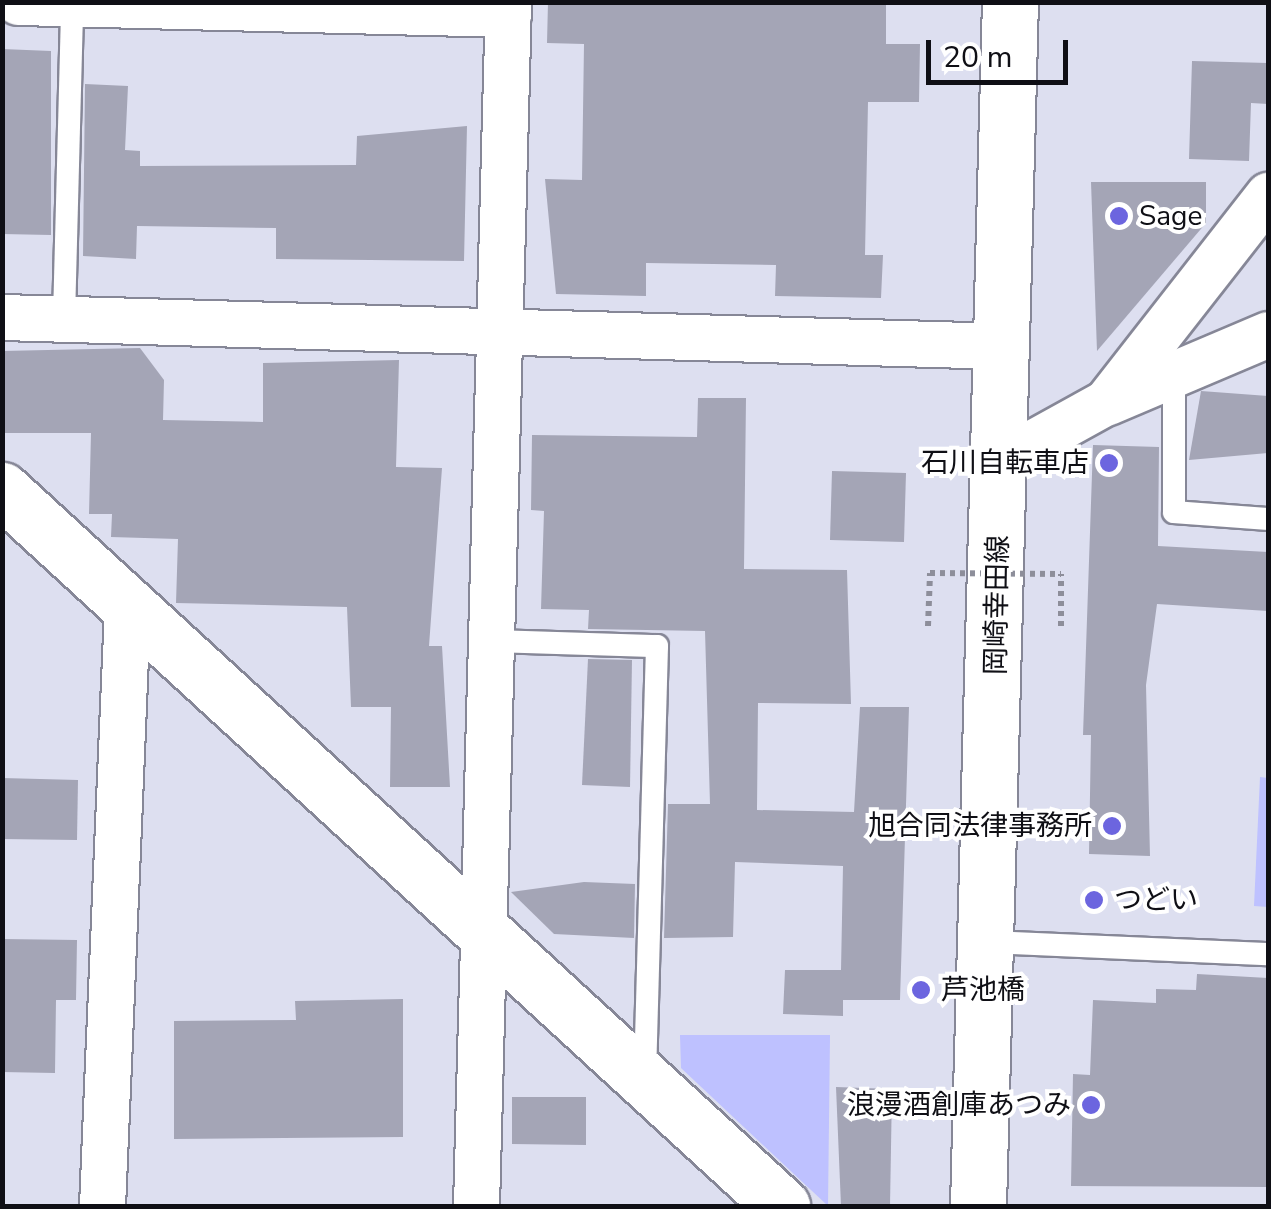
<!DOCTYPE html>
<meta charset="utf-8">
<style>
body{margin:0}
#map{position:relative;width:1271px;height:1209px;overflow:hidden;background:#dddff0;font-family:"Nunito Sans","Noto Sans JP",sans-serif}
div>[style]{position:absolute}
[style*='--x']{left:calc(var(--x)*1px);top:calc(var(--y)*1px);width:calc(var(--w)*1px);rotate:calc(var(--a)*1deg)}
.green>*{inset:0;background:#bec1ff}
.building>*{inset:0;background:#a4a5b6}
.path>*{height:6px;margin-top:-3px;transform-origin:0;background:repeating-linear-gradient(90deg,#8d8e9a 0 5px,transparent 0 10px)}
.roads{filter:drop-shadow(2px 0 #868797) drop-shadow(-2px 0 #868797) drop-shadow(0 2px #868797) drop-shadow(0 -2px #868797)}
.service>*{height:22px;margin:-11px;padding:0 11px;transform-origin:11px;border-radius:11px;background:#fff}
.minor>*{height:45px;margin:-22.5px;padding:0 22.5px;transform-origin:22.5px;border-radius:22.5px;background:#fff}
.tertiary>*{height:55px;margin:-27.5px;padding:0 27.5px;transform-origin:27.5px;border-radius:27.5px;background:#fff}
.secondary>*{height:55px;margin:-27.5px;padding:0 27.5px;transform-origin:27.5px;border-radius:27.5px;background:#fff}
.path-bridge>*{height:6px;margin-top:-3px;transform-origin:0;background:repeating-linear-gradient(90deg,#8d8e9a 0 5px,transparent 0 10px)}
.dots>*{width:28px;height:28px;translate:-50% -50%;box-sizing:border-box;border:5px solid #fff;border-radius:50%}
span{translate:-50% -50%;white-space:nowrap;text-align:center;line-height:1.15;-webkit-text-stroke:8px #fff;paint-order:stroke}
.poi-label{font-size:28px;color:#0f0f15}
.left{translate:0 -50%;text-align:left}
.right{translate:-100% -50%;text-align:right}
.street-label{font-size:28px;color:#0f0f15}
.frame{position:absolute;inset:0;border:5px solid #0f0f15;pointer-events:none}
.scale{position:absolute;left:926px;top:40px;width:142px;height:45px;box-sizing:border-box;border:5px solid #0f0f15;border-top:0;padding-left:12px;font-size:30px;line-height:35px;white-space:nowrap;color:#0f0f15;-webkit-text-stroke:8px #fff;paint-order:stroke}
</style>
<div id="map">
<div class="green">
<div style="clip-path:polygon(1260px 777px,1268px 778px,1268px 907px,1254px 906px)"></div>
<div style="clip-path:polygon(680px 1035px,830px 1035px,828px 1206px,681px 1068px)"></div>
</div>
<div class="building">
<div style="clip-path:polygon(548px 2px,886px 2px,886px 44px,920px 44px,919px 102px,868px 102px,865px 255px,883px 255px,881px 298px,775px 296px,776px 265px,646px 263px,646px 296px,556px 294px,545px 179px,582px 180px,584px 44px,547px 43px)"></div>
<div style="clip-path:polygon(2px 49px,51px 51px,51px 235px,2px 234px)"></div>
<div style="clip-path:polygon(1192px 61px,1268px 63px,1268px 104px,1251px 103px,1249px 161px,1189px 159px)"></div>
<div style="clip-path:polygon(85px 84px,128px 86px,125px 150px,140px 151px,140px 166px,356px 165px,357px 136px,467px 126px,464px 261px,276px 259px,276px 228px,137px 226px,136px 259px,83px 256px)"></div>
<div style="clip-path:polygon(1091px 182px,1206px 182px,1206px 223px,1097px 351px)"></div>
<div style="clip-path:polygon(140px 348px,164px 380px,163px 420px,263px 422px,263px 363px,399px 360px,396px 467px,442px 468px,429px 646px,442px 646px,450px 787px,390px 787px,391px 707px,351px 707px,347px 607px,176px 603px,178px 539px,111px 537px,112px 514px,89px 514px,91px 433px,2px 433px,2px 351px)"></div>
<div style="clip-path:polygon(1201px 391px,1268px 396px,1268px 453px,1189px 460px)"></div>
<div style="clip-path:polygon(698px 398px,746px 398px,744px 569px,847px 570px,851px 704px,758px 703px,757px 810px,854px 812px,860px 707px,909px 707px,900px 1000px,843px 1000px,843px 1016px,783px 1014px,785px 970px,841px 970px,843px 866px,735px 862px,733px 937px,664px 938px,668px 804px,710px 804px,705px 631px,588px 629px,589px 610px,541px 609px,544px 511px,531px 510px,532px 435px,697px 437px)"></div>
<div style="clip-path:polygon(1093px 445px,1159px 447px,1158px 546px,1268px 552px,1268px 611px,1157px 604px,1146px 685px,1150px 856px,1089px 854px,1091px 735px,1083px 735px)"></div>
<div style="clip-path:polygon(832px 471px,906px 473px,904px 542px,830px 540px)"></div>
<div style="clip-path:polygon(588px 659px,632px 660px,630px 787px,582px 785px)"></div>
<div style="clip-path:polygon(2px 778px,78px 780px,77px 840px,2px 839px)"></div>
<div style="clip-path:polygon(584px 882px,635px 884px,634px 938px,554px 934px,511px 892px)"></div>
<div style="clip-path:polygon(2px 939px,77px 940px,76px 1000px,56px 1000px,55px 1073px,2px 1072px)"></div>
<div style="clip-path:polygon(1197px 974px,1268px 978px,1268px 1187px,1071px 1186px,1073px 1074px,1090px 1075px,1093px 1000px,1156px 1003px,1156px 989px,1196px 990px)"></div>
<div style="clip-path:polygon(403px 999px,403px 1137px,174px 1139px,174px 1021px,296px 1020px,295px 1001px)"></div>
<div style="clip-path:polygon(836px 1087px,892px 1089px,890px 1206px,841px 1206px)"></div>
<div style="clip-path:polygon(512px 1097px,586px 1097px,586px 1145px,512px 1144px)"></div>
</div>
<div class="path">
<div style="--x:928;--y:626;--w:53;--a:-87.8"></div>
<div style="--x:1061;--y:626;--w:52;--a:-90"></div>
</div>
<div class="roads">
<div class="service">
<div style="--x:64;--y:318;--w:316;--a:-88.5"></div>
<div style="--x:1174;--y:375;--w:137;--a:90"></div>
<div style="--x:1174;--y:512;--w:94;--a:4.3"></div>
<div style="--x:496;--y:641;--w:161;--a:1.8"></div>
<div style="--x:657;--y:646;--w:426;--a:91.6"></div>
<div style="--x:989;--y:942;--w:279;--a:2.5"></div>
</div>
<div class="minor">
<div style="--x:18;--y:2;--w:490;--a:1.4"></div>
<div style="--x:2;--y:317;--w:1000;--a:1.66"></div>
<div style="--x:1108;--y:402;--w:174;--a:-23"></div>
<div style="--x:1001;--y:460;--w:120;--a:-28.9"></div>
<div style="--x:1106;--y:402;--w:263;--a:-52"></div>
<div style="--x:102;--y:1206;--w:598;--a:-87.6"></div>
<div style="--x:476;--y:1206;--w:1204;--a:-88.48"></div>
</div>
<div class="tertiary">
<div style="--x:2;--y:490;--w:1059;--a:42.55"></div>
</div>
<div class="secondary">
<div style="--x:978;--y:1206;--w:1204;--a:-88.48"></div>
</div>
</div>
<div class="path-bridge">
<div style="--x:930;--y:573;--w:131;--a:0.4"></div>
</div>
<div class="dots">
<div style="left:1119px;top:216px;background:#6c65df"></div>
<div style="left:1109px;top:463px;background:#6c65df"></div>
<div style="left:1112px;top:826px;background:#6c65df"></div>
<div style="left:1094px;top:900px;background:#6c65df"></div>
<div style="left:921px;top:990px;background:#6c65df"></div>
<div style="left:1091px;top:1105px;background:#6c65df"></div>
</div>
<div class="poi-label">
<span class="left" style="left:1139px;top:216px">Sage</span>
<span class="right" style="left:1089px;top:463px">石川自転車店</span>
<span class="right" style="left:1092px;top:826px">旭合同法律事務所</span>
<span class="left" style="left:1114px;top:900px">つどい</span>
<span class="left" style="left:941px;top:990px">芦池橋</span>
<span class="right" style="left:1071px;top:1105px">浪漫酒創庫あつみ</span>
</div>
<div class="street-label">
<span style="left:997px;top:605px;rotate:-89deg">岡崎幸田線</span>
</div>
<div class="frame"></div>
<div class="scale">20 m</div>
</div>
